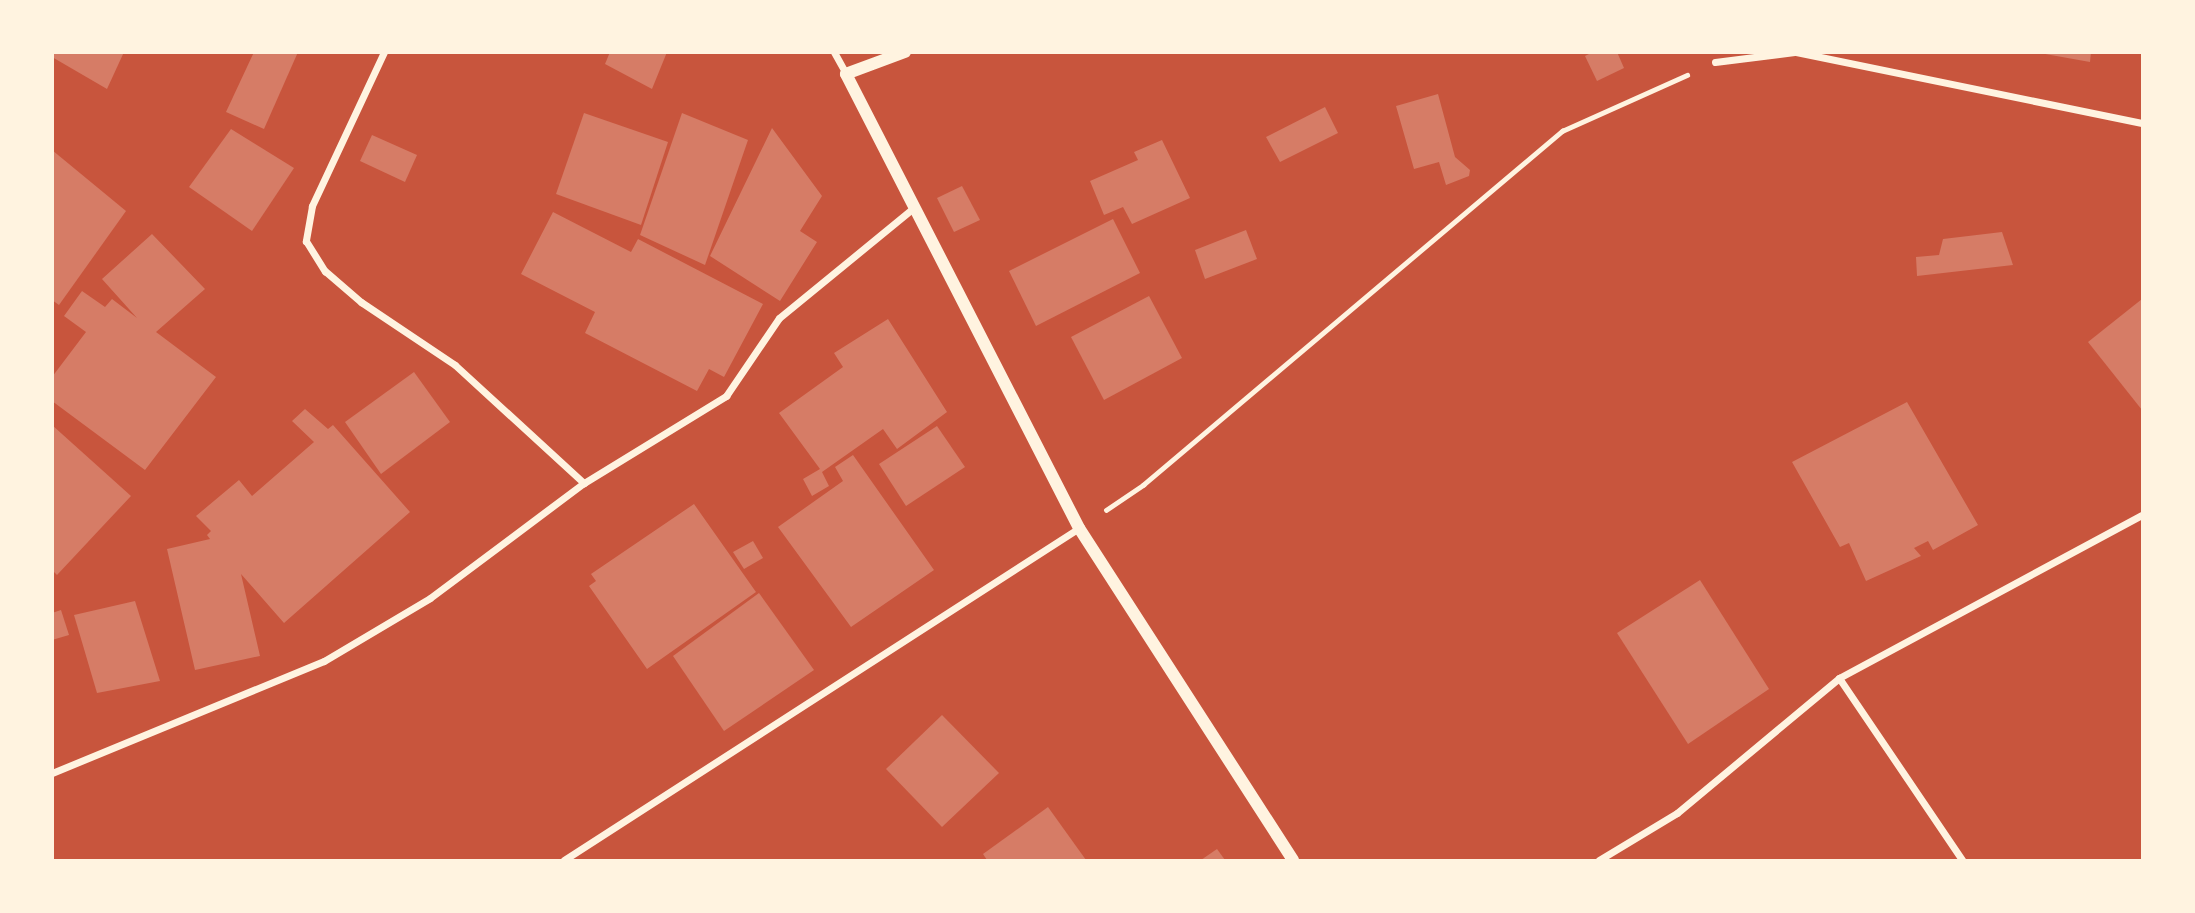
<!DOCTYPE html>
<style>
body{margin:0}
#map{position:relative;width:2195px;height:913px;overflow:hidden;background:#c8553d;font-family:Rubik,sans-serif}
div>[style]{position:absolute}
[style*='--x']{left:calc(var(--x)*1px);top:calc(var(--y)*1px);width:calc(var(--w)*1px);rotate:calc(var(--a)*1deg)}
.building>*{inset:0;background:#d67c66}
.path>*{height:4.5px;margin:-2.25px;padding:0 2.25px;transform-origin:2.25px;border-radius:2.25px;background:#fff3e0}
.minor>*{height:7px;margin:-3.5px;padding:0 3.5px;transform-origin:3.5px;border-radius:3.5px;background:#fff3e0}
.tertiary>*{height:12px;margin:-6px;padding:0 6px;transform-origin:6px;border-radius:6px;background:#fff3e0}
span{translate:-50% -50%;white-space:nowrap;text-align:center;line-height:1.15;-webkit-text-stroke:6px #fff3e0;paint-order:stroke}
.frame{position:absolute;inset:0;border:54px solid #fff3e0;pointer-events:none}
</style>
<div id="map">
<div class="building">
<div style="clip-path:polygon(52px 52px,124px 52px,107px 89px,52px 57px)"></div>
<div style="clip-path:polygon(254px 52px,298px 52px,264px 129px,226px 112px)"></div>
<div style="clip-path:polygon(610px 52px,667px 52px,652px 89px,605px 64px)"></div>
<div style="clip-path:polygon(1593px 52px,1617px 52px,1624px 68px,1597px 81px,1585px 56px)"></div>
<div style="clip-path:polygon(2034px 52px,2091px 52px,2090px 62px)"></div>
<div style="clip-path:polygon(1438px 94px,1455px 157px,1470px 170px,1469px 176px,1446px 185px,1439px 162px,1414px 169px,1396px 106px)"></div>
<div style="clip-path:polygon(1325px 107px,1338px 133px,1280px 162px,1266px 137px)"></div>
<div style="clip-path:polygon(584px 113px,668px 142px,641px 225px,556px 194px)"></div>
<div style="clip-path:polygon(682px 113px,748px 140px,705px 265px,640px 235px)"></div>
<div style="clip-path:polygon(772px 128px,822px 196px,800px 231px,817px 242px,780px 301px,710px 256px)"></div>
<div style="clip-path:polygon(231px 129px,294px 168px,252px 231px,189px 187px)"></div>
<div style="clip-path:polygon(372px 135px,417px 155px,405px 182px,360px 161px)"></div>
<div style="clip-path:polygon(1162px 140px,1190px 198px,1132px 224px,1123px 207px,1104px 215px,1090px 181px,1138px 160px,1134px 152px)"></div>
<div style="clip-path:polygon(52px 150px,126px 211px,59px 305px,52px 300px)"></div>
<div style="clip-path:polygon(962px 186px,980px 220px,954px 232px,937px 198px)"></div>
<div style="clip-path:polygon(553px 212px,631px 252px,638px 239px,763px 304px,724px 377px,709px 369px,697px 391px,585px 333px,595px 312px,521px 274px)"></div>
<div style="clip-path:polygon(1113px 219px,1140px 273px,1036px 326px,1009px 271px)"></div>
<div style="clip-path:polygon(1246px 230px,1257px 259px,1205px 279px,1195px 250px)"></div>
<div style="clip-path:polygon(2002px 232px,2013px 265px,1917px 276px,1916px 257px,1939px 255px,1943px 239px)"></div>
<div style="clip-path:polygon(152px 234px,205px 289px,156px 332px,216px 377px,145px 470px,52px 401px,52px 377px,86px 332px,64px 316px,82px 291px,105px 307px,112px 299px,137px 318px,102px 279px)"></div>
<div style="clip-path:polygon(1149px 296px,1182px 358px,1104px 400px,1071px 337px)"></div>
<div style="clip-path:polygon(2142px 299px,2142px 410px,2088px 342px)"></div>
<div style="clip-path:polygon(888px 319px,947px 412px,897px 449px,883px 429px,822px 472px,829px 486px,812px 496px,803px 479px,820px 469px,779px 413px,843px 367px,834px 353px)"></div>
<div style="clip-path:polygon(414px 372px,450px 422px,381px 474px,345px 422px)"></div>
<div style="clip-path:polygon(1907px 402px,1978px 525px,1933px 550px,1928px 541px,1914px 548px,1921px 556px,1866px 581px,1849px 543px,1840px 547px,1792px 462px)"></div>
<div style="clip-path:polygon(305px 409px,328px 429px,333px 425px,410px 512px,284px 623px,241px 574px,260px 656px,195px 670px,167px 549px,210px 539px,207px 535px,211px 531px,196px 516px,239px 480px,252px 496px,314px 442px,292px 421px)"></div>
<div style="clip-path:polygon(52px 425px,131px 496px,57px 575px,52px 570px)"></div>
<div style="clip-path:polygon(937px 426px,965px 467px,906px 506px,879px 464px)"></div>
<div style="clip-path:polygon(853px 455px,934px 570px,851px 627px,778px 527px,843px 481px,835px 467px)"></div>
<div style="clip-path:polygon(694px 504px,756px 592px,647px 669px,589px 586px,596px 581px,591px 574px)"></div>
<div style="clip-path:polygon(753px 541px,763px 558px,744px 569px,733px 552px)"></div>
<div style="clip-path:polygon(1700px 580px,1769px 689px,1688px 744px,1617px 633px)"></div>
<div style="clip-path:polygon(759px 593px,814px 670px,724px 731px,673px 656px)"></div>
<div style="clip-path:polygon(135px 601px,160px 681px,97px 693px,74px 615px)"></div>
<div style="clip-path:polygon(61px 610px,69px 635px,52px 640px,52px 613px)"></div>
<div style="clip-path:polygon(942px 715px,999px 773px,942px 827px,886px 769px)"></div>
<div style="clip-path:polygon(1048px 807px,1086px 860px,987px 860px,983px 854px)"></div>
<div style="clip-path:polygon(1217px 849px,1225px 860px,1201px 860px)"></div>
</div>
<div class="path">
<div style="--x:1106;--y:510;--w:45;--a:-34"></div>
<div style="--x:1143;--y:485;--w:549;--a:-40.19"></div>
<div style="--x:1562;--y:131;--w:137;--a:-24.1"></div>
</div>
<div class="minor">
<div style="--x:384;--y:52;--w:170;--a:115.1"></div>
<div style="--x:312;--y:206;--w:36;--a:100"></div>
<div style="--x:306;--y:241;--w:36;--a:58"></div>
<div style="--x:325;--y:271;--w:48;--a:40.7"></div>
<div style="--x:361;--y:302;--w:113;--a:33.8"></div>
<div style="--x:455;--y:365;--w:175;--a:42.5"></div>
<div style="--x:834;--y:52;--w:25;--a:61"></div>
<div style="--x:1796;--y:52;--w:353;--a:11.6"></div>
<div style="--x:1715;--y:62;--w:80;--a:-7.2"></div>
<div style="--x:1839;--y:678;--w:220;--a:55.9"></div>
<div style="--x:52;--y:773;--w:294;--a:-22.4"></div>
<div style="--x:324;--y:661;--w:123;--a:-30.7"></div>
<div style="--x:430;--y:598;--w:192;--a:-36.8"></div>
<div style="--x:584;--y:483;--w:167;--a:-31.5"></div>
<div style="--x:726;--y:396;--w:94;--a:-55.8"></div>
<div style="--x:779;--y:318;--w:172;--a:-39.3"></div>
<div style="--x:564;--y:860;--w:613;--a:-32.81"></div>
<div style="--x:1599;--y:860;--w:91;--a:-31.1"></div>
<div style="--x:1677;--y:813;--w:211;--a:-39.8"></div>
<div style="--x:1839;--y:678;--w:344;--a:-28.3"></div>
</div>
<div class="tertiary">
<div style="--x:905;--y:52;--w:63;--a:159.6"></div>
<div style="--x:846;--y:74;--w:510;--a:62.83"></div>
<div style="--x:1079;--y:528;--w:395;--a:57.2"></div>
</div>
<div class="frame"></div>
</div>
